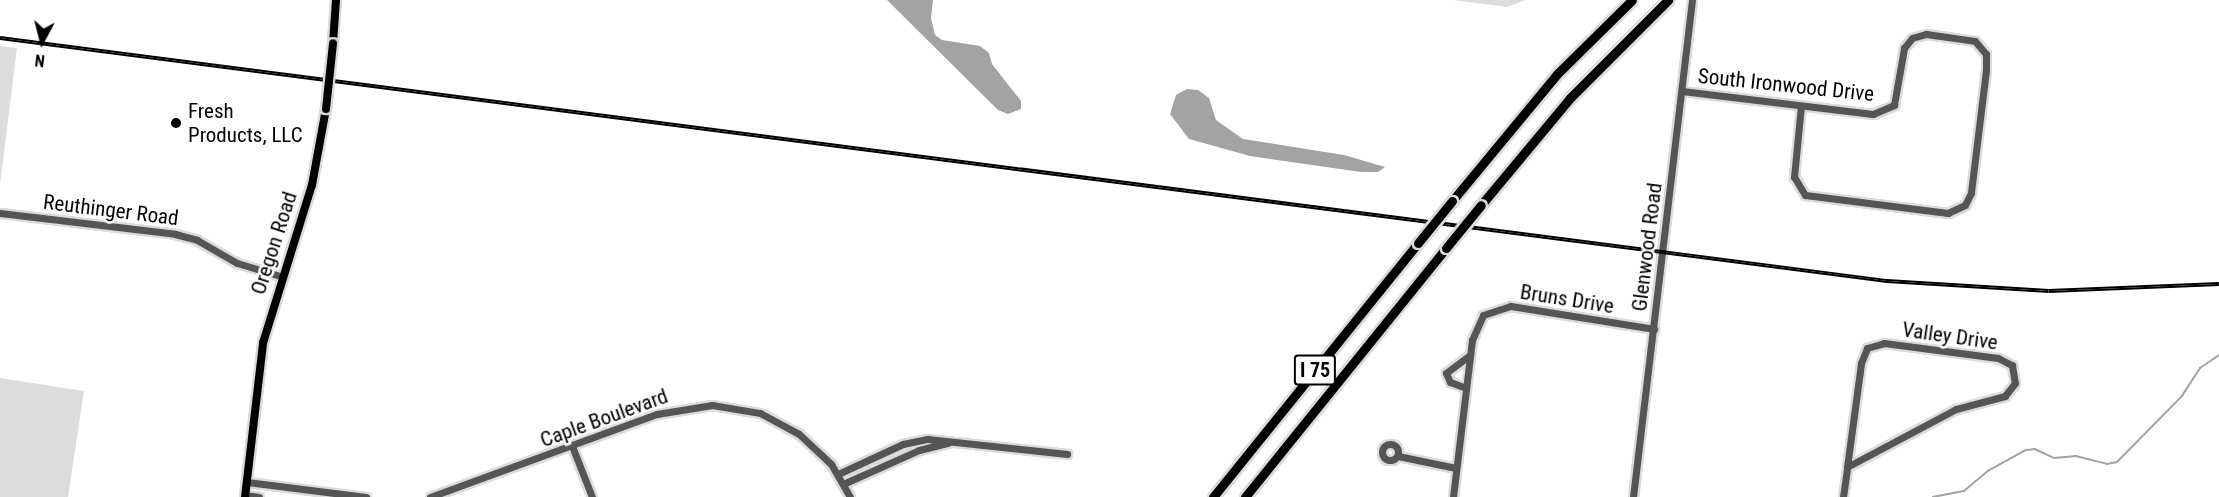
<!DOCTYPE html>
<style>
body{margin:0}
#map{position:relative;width:2219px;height:497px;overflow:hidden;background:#fff;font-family:"Roboto Condensed",sans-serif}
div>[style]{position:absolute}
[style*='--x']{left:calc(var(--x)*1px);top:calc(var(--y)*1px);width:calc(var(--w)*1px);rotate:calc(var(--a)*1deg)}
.green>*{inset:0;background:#dcdcdc}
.water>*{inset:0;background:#a3a3a3}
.stream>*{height:1.5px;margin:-0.75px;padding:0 0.75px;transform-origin:0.75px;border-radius:0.75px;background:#a3a3a3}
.roads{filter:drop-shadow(2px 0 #dbdbdb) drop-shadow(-2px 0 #dbdbdb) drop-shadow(0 2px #dbdbdb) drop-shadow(0 -2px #dbdbdb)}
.minor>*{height:7px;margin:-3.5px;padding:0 3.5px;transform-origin:3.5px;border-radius:3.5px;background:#555}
.minor>.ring{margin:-3.5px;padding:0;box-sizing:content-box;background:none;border:7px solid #555;border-radius:50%}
.major>*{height:8px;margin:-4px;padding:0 4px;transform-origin:4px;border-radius:4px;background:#000}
.highway>*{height:9px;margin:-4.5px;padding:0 4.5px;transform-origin:4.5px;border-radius:4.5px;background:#000}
.rail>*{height:4px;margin-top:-2px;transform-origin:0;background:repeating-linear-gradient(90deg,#fff 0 4.5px,#000 0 9px);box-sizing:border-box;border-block:2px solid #000}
.bridges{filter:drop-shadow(2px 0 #dbdbdb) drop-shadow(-2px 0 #dbdbdb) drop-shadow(0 2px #dbdbdb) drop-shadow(0 -2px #dbdbdb)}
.major-bridge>*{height:8px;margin:-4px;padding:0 4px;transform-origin:4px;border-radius:4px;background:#000}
.highway-bridge>*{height:9px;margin:-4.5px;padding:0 4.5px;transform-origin:4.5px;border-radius:4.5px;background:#000}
.dots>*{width:16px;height:16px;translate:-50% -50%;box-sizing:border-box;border:3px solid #fff;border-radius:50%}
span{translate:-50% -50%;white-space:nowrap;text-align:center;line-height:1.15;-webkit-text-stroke:5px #fff;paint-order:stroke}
.shield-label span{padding:2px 4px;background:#fff;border:2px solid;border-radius:4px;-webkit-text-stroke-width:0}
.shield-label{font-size:20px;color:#000;font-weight:700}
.street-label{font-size:21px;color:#000}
.poi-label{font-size:21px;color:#000}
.left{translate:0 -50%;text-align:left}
.north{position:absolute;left:12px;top:12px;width:60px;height:60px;-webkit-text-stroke:4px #fff;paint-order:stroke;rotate:187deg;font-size:16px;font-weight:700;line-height:24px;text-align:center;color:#000}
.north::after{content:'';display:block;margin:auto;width:21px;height:27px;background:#000;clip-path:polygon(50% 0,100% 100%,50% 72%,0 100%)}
</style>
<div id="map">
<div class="green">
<div style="clip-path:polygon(1453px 0,1526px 0,1507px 7px)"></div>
<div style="clip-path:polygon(0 46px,17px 48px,0 185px)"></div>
<div style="clip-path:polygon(0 378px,84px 391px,68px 497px,0 497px)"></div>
</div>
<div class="water">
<div style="clip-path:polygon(887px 0,933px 0,931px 18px,935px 35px,942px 40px,980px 46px,989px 53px,992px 64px,1021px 101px,1021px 109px,1008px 114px,998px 110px)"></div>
<div style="clip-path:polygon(1187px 89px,1198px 90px,1209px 98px,1216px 120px,1243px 139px,1344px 155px,1385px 167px,1378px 172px,1361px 172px,1250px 156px,1189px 139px,1170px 114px,1176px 95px)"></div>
</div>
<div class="stream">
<div style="--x:1933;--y:497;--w:32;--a:-11"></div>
<div style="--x:1964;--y:491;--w:31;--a:-40"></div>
<div style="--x:1988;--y:471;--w:43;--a:-28.9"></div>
<div style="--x:2026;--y:450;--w:9;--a:-6"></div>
<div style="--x:2035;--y:449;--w:21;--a:25"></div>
<div style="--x:2054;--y:458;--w:22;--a:-5"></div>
<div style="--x:2076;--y:456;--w:32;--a:14"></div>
<div style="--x:2107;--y:464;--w:10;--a:-11"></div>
<div style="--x:2117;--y:462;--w:93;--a:-45.4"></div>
<div style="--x:2182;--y:396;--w:33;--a:-57"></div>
<div style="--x:2200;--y:368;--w:23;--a:-34"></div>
</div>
<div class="roads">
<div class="minor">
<div style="--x:1682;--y:91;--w:192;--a:6.9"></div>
<div style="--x:1873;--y:114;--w:23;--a:-23"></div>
<div style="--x:1894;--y:105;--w:58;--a:-80"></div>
<div style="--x:1904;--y:48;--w:13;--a:-51"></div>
<div style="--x:1912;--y:38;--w:15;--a:-16"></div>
<div style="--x:1926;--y:34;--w:49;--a:8.1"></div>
<div style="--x:1975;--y:41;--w:17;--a:50"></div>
<div style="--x:1986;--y:54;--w:16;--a:90"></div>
<div style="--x:1986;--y:70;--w:124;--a:97"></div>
<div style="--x:1971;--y:193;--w:13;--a:117"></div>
<div style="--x:1965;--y:205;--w:19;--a:155"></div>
<div style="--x:1948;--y:213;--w:144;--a:-172.8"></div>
<div style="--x:1805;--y:195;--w:21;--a:-121"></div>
<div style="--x:1794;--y:177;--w:71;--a:-84.4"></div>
<div style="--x:0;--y:213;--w:176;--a:6.8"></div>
<div style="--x:175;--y:234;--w:23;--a:15"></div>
<div style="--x:197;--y:240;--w:46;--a:29.9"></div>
<div style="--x:237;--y:263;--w:45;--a:16.8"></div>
<div style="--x:1884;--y:343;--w:115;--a:7.5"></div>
<div style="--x:1998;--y:358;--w:16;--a:27"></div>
<div style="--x:2012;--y:365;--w:18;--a:81"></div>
<div style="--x:2015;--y:383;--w:16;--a:128"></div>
<div style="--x:2005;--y:396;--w:51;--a:165.1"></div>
<div style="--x:1956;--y:409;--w:123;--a:152"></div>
<div style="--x:1847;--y:467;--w:105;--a:-82.3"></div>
<div style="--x:1861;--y:363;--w:16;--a:-68"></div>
<div style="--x:1867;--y:348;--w:18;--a:-16"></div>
<div style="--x:1466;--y:388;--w:17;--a:-159"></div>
<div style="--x:1450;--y:382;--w:10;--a:-114"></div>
<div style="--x:1446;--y:373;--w:30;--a:-37"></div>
<div class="ring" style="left:1382px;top:444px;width:9px;height:9px"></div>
<div style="--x:572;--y:446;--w:55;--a:68.6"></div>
<div style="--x:1398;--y:456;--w:59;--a:11.7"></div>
<div style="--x:838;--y:474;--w:72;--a:-24.8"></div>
<div style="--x:903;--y:444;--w:25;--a:-12"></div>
<div style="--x:927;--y:439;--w:141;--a:6.1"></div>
<div style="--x:247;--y:482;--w:120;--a:7.2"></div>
<div style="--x:843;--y:484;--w:83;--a:-24.1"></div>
<div style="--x:919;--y:450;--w:30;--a:-14"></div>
<div style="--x:245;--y:495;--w:14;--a:8"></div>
<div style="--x:430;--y:497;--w:242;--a:-20.1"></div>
<div style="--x:657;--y:414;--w:56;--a:-9.3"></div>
<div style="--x:712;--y:405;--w:49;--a:9.5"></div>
<div style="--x:760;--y:413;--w:44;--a:28.3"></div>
<div style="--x:799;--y:434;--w:44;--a:43.2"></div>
<div style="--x:831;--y:464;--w:38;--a:60"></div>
<div style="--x:1453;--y:497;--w:158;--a:-83.1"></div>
<div style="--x:1472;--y:340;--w:27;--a:-66"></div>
<div style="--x:1483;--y:315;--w:29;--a:-18"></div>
<div style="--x:1511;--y:306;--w:145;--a:9.1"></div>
<div style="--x:1633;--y:497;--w:500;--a:-83.23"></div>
<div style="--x:1843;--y:497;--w:30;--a:-82"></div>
</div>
<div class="major">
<div style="--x:333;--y:43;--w:43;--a:-86"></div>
<div style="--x:245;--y:497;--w:155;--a:-83.3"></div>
<div style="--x:263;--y:343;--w:165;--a:-72.8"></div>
<div style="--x:312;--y:185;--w:77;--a:-79.6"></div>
</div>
<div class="highway">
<div style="--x:1452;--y:201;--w:165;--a:-50.4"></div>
<div style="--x:1557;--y:74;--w:105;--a:-44.6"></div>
<div style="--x:1481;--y:205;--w:139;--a:-50.2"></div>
<div style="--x:1570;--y:98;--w:139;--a:-45"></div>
<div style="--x:1213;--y:497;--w:326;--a:-51.1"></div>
<div style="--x:1245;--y:497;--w:320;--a:-51.1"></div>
</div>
</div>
<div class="rail">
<div style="--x:0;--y:38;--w:1903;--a:7.34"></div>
<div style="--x:1887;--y:281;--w:162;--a:3.5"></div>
<div style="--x:2049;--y:291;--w:170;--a:-2.4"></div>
</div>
<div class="bridges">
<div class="major-bridge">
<div style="--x:326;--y:109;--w:66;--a:-83.9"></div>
</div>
<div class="highway-bridge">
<div style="--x:1418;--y:243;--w:54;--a:-51"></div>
<div style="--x:1446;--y:248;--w:55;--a:-50.9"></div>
</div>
</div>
<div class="dots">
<div style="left:176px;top:123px;background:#000"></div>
</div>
<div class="shield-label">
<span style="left:1315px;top:370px">I 75</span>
</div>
<div class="street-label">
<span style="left:1786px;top:85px;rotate:6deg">South Ironwood Drive</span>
<span style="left:111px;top:210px;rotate:7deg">Reuthinger Road</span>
<span style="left:274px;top:243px;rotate:-72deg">Oregon Road</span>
<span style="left:1647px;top:247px;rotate:-83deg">Glenwood Road</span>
<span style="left:1567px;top:299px;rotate:9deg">Bruns Drive</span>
<span style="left:1950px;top:336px;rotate:8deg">Valley Drive</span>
<span style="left:604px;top:418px;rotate:-20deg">Caple Boulevard</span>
</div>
<div class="poi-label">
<span class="left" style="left:188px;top:123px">Fresh<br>Products, LLC</span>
</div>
<div class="north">N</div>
</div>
